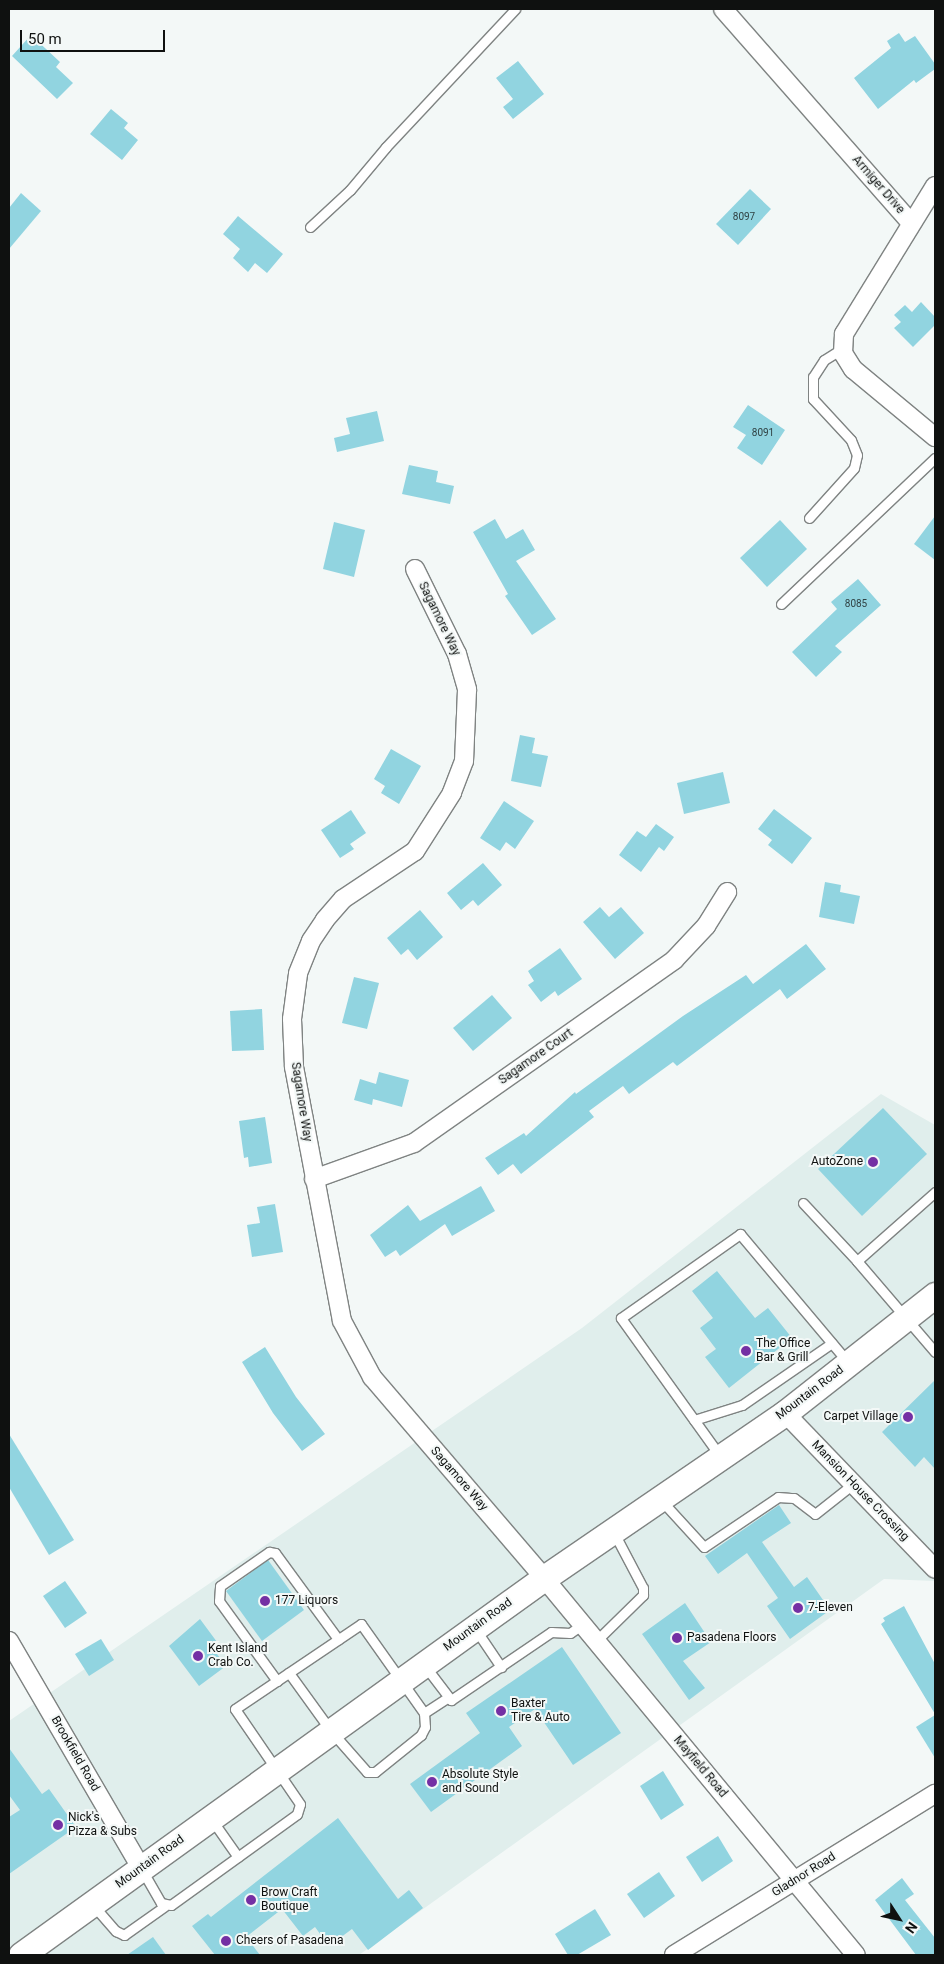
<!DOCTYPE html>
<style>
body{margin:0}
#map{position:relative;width:944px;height:1964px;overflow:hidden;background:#f3f8f7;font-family:Roboto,sans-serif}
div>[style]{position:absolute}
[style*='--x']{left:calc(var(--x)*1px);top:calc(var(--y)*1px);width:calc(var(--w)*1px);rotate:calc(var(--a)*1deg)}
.built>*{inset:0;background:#e0eeec}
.building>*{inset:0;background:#91d4e0}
.roads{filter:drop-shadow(1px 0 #7f8382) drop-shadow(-1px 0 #7f8382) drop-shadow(0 1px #7f8382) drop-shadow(0 -1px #7f8382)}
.lane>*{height:9px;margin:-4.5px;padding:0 4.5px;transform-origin:4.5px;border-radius:4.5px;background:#fff}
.street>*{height:18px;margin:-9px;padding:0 9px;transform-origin:9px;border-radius:9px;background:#fff}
.secondary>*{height:25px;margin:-12.5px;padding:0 12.5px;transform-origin:12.5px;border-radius:12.5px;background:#fff}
.dots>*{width:14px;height:14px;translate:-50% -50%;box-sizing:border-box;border:2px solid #f3f8f7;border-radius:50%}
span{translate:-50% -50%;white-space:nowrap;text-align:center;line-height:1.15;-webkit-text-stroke:4px #f3f8f7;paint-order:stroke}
.number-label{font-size:10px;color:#304244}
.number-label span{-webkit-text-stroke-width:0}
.street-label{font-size:12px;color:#0f1110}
.poi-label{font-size:12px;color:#0f1110}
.right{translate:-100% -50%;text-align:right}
.left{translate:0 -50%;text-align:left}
.frame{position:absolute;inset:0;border:10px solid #0f1110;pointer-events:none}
.north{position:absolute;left:874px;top:1894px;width:50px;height:50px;-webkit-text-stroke:4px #f3f8f7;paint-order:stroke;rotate:125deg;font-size:14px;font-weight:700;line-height:20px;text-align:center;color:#0f1110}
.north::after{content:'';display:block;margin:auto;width:18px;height:22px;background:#0f1110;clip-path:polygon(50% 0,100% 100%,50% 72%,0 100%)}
.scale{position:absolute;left:20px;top:30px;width:145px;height:22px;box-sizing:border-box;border:2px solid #0f1110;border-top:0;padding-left:6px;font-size:15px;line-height:18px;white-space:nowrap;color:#0f1110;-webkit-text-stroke:4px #f3f8f7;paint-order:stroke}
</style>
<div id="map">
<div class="built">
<div style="clip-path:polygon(881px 1094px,935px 1125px,935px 1581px,884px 1579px,359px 1955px,9px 1955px,9px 1721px,582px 1328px)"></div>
</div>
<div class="building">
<div style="clip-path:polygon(899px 33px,905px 42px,915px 36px,935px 64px,935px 69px,916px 83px,914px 80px,878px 109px,854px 78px,891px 48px,887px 41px)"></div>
<div style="clip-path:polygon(31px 35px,60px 62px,56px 67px,73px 83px,57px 99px,12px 56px)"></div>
<div style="clip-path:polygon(518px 61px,544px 94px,513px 119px,503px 107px,513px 99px,496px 78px)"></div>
<div style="clip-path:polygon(111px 109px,128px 123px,124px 128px,138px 140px,122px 160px,90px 134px)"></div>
<div style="clip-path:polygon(750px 189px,771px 209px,738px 245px,716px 224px)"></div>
<div style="clip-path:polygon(21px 193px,41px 211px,9px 249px,9px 208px)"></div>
<div style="clip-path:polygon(238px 216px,283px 254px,267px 273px,255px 263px,248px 272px,233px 258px,240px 249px,223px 234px)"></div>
<div style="clip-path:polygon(921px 302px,935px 317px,935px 325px,913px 347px,894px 328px,901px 322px,894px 315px,905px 305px,912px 312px)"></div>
<div style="clip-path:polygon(748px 405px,785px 430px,762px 465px,737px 448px,746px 435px,733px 427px)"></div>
<div style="clip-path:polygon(377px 411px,384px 441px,337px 452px,334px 438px,350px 434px,346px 418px)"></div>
<div style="clip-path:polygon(409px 465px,438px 471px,436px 482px,454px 486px,450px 504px,402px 494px)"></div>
<div style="clip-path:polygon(935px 516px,935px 560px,914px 544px)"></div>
<div style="clip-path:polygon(495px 519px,506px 539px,523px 529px,535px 550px,516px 561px,556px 619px,532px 635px,505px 596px,508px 594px,473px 532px)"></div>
<div style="clip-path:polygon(780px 520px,807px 549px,767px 587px,740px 558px)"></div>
<div style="clip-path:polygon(334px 522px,365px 530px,354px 577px,323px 569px)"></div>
<div style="clip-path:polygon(858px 579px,881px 605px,835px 646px,842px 652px,816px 677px,792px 652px,837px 609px,831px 602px)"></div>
<div style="clip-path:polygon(520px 735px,535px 738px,532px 753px,548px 756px,541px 787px,511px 781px)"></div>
<div style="clip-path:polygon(391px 749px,421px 766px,399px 804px,381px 793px,385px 786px,374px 779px)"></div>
<div style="clip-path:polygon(723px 772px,730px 803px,684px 814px,677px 783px)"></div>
<div style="clip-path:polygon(504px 801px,534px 821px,515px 849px,506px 842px,500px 851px,480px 838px)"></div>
<div style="clip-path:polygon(774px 809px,812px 838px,792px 864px,768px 845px,772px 840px,758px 829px)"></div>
<div style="clip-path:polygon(351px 810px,366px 833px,350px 844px,354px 849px,340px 858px,321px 830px)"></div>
<div style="clip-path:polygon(656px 824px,674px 837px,664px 851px,659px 847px,641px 872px,619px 855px,637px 831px,646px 837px)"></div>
<div style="clip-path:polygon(483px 863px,502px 885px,478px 906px,473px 900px,461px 910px,447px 893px)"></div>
<div style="clip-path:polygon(825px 882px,841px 885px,840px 892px,860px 896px,854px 924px,819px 917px)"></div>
<div style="clip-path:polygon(600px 907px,609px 917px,621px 907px,644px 933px,615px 959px,583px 922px)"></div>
<div style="clip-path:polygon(420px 910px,443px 937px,417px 960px,408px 949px,401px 955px,387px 938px)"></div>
<div style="clip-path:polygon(806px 944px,826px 969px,787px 999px,780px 989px,677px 1066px,673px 1062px,629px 1094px,623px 1086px,589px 1111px,594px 1117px,521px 1174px,513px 1164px,498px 1175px,485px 1158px,524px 1133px,526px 1136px,575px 1092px,576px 1094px,683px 1016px,746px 975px,753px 984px)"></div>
<div style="clip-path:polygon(560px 948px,582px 979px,558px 996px,555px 991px,541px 1002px,528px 985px,534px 981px,528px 971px)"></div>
<div style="clip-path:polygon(354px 977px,379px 983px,367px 1029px,342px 1023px)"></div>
<div style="clip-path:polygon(492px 995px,512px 1018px,473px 1051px,453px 1028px)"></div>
<div style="clip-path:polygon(262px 1009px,264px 1050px,232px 1051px,230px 1011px)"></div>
<div style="clip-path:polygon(379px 1072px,409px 1080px,402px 1107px,373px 1099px,372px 1105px,354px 1100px,360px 1079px,376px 1084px)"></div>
<div style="clip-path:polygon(883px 1108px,927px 1154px,862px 1216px,818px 1169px)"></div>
<div style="clip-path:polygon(265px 1117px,272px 1163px,249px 1167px,248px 1157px,244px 1158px,239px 1121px)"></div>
<div style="clip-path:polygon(481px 1186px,495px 1211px,452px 1236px,445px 1224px,400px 1256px,396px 1250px,385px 1257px,370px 1235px,408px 1205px,420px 1221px)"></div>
<div style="clip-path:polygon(275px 1204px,283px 1252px,252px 1257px,247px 1225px,260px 1223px,257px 1207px)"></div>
<div style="clip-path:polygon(717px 1271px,755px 1318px,768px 1308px,792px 1338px,729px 1388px,705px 1357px,716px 1349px,700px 1328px,713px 1318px,692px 1291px)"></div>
<div style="clip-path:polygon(265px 1347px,296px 1397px,325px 1434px,302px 1451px,273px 1413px,242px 1362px)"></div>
<div style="clip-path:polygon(935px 1380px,935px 1469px,924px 1457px,915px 1467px,882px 1432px)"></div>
<div style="clip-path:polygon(9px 1434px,74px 1540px,49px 1555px,9px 1487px)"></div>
<div style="clip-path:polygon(779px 1505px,791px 1523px,762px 1542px,794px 1587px,807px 1577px,830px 1610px,790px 1639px,767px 1606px,778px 1598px,747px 1553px,718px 1574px,705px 1556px)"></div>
<div style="clip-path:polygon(268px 1560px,304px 1610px,262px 1641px,226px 1591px)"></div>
<div style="clip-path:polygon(65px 1581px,87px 1613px,65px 1628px,43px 1596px)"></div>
<div style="clip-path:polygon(685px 1603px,711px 1642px,683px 1661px,705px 1688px,689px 1700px,642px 1634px)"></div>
<div style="clip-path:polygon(904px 1606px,935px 1664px,935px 1714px,881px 1624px,885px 1621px,883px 1618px)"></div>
<div style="clip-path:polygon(200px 1619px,217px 1642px,211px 1646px,226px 1666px,199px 1686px,169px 1646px)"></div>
<div style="clip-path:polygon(101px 1639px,114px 1660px,89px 1676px,75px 1654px)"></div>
<div style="clip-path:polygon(562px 1647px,621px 1733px,573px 1765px,535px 1709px,509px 1727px,522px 1746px,431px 1812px,410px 1784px,480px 1733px,466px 1713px)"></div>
<div style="clip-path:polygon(935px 1715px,935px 1758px,916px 1727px)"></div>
<div style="clip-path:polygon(9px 1748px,42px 1794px,49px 1789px,76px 1827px,9px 1874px,9px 1817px,20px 1810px,9px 1795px)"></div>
<div style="clip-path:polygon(663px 1771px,684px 1805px,661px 1820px,640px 1786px)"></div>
<div style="clip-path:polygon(338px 1818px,398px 1899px,409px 1890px,423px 1908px,368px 1950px,352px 1929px,329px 1946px,315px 1927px,303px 1936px,282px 1909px,246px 1937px,260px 1955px,215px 1955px,192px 1926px,208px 1914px,211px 1917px)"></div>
<div style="clip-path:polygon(718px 1836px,733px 1861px,702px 1882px,686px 1857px)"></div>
<div style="clip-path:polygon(659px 1872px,675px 1896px,644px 1918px,627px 1894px)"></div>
<div style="clip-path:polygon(902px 1878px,914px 1894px,905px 1900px,935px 1938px,935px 1955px,916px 1955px,875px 1900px)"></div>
<div style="clip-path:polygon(595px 1909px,611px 1935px,577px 1955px,568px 1955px,555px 1934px)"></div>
<div style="clip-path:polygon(153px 1937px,166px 1955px,127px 1955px)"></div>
</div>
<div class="roads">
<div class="lane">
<div style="--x:310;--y:227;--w:54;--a:-42.8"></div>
<div style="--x:350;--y:190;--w:56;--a:-50.1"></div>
<div style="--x:386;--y:147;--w:189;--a:-46.9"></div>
<div style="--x:809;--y:518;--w:67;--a:-48"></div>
<div style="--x:854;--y:468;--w:13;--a:-77"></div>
<div style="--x:857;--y:455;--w:16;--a:-112"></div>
<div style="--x:851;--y:440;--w:56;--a:-132.8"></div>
<div style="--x:813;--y:399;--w:22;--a:-90"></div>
<div style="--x:813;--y:377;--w:20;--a:-57"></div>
<div style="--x:824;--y:360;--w:22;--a:-32"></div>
<div style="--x:781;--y:604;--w:212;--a:-43.5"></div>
<div style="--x:935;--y:1192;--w:104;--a:138.5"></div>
<div style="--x:857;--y:1261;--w:120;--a:49.4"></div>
<div style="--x:803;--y:1203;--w:79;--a:47"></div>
<div style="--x:694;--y:1420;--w:50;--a:-17.4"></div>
<div style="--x:742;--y:1405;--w:109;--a:-34.6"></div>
<div style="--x:720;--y:1456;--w:170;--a:-125.7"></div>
<div style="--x:621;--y:1318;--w:146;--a:-35.2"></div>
<div style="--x:740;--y:1234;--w:166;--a:49.9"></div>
<div style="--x:660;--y:1499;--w:65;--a:47.5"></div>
<div style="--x:704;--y:1547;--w:89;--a:-34"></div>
<div style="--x:778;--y:1497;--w:16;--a:4"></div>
<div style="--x:794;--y:1498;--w:26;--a:37"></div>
<div style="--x:815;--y:1514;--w:48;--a:-38.3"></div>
<div style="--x:476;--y:1630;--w:45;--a:56"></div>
<div style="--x:596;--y:1641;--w:66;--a:-44.4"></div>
<div style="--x:643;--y:1595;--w:7;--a:-90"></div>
<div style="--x:643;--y:1588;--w:64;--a:-117.8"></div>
<div style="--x:425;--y:1666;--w:43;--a:52.6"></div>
<div style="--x:451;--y:1700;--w:121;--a:-34.2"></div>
<div style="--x:551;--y:1632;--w:19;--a:3"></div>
<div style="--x:570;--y:1633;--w:16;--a:-35"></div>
<div style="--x:277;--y:1681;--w:99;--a:-125.9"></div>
<div style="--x:219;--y:1601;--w:15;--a:-86"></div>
<div style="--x:220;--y:1586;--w:60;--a:-34.8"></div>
<div style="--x:269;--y:1552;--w:6;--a:9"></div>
<div style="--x:275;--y:1553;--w:107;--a:53.8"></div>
<div style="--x:424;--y:1713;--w:27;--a:-33"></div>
<div style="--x:212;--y:1820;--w:45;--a:54.9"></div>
<div style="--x:142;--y:1870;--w:38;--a:60"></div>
<div style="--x:161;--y:1903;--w:10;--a:11"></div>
<div style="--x:171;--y:1905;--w:155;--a:-35.8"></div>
<div style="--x:297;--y:1814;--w:10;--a:-73"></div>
<div style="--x:300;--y:1804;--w:115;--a:-124.4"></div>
<div style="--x:235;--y:1709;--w:152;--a:-34"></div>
<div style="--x:361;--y:1624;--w:109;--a:54.7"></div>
<div style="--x:424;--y:1713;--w:14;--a:86"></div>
<div style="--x:425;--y:1727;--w:9;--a:117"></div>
<div style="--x:421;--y:1735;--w:59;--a:141.2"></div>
<div style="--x:375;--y:1772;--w:8;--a:180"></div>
<div style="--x:367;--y:1772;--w:55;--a:-131.3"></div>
<div style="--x:331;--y:1731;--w:72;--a:-125.9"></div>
<div style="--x:93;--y:1905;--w:35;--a:49"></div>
<div style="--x:116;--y:1931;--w:9;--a:27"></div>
<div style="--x:124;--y:1935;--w:50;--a:-35.3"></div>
</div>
<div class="street">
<div style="--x:723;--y:9;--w:285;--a:48.7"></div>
<div style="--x:935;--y:186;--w:174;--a:121.6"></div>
<div style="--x:844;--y:334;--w:19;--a:93"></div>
<div style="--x:843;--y:353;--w:19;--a:58"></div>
<div style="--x:853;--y:369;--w:107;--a:39.7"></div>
<div style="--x:415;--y:569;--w:95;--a:63.7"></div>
<div style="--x:457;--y:654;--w:37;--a:74"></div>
<div style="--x:467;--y:690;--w:71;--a:92.4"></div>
<div style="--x:464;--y:761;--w:34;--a:111"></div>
<div style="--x:452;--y:793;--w:69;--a:122.5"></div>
<div style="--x:415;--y:851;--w:87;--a:146.3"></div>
<div style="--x:343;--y:899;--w:28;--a:131"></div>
<div style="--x:325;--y:920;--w:25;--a:124"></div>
<div style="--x:311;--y:941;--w:35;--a:112"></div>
<div style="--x:298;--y:974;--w:45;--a:97.6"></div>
<div style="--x:292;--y:1019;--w:48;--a:87.6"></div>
<div style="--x:294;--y:1067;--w:258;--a:79.3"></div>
<div style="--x:342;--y:1321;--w:64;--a:61.8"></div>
<div style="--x:372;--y:1377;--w:265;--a:49.4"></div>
<div style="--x:544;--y:1578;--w:489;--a:50.4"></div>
<div style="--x:314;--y:1179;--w:106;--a:-19.8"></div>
<div style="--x:414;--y:1143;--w:318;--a:-35.1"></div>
<div style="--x:674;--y:960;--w:47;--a:-46.7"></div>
<div style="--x:706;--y:926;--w:40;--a:-58"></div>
<div style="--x:785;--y:1413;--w:216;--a:46.1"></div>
<div style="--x:9;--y:1641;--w:263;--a:59.8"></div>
<div style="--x:674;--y:1955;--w:307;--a:-31.7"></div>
</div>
<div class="secondary">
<div style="--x:21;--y:1955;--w:645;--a:-35.79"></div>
<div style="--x:544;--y:1578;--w:292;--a:-34.4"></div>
<div style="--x:785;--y:1413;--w:191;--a:-38.2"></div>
</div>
</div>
<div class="dots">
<div style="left:873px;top:1162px;background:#7430a4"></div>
<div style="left:746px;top:1351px;background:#7430a4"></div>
<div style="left:908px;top:1417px;background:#7430a4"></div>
<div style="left:265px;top:1601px;background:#7430a4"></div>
<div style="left:798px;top:1608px;background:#7430a4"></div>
<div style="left:677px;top:1638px;background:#7430a4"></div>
<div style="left:198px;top:1656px;background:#7430a4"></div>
<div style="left:501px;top:1711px;background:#7430a4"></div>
<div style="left:432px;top:1782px;background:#7430a4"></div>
<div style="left:58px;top:1825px;background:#7430a4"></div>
<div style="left:251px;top:1900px;background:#7430a4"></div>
<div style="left:226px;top:1941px;background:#7430a4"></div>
</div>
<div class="number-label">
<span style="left:744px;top:217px">8097</span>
<span style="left:763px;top:433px">8091</span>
<span style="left:856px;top:604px">8085</span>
</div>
<div class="street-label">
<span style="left:878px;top:185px;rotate:49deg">Armiger Drive</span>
<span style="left:439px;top:619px;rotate:64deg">Sagamore Way</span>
<span style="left:536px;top:1057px;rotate:-35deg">Sagamore Court</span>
<span style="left:301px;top:1102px;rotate:81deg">Sagamore Way</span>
<span style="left:810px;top:1393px;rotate:-37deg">Mountain Road</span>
<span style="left:459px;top:1479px;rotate:49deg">Sagamore Way</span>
<span style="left:860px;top:1491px;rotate:46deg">Mansion House Crossing</span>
<span style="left:478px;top:1625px;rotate:-36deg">Mountain Road</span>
<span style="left:75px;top:1754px;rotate:60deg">Brookfield Road</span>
<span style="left:700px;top:1767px;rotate:50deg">Mayfield Road</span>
<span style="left:150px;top:1862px;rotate:-36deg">Mountain Road</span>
<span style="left:804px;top:1875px;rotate:-32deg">Gladnor Road</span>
</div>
<div class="poi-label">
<span class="right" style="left:863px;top:1162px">AutoZone</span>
<span class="left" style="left:756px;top:1351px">The Office<br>Bar &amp; Grill</span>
<span class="right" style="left:898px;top:1417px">Carpet Village</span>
<span class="left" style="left:275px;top:1601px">177 Liquors</span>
<span class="left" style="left:808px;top:1608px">7-Eleven</span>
<span class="left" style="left:687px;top:1638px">Pasadena Floors</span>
<span class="left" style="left:208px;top:1656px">Kent Island<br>Crab Co.</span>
<span class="left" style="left:511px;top:1711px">Baxter<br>Tire &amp; Auto</span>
<span class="left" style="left:442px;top:1782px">Absolute Style<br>and Sound</span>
<span class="left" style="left:68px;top:1825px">Nick's<br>Pizza &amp; Subs</span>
<span class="left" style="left:261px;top:1900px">Brow Craft<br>Boutique</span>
<span class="left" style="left:236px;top:1941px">Cheers of Pasadena</span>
</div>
<div class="frame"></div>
<div class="north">N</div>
<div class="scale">50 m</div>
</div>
